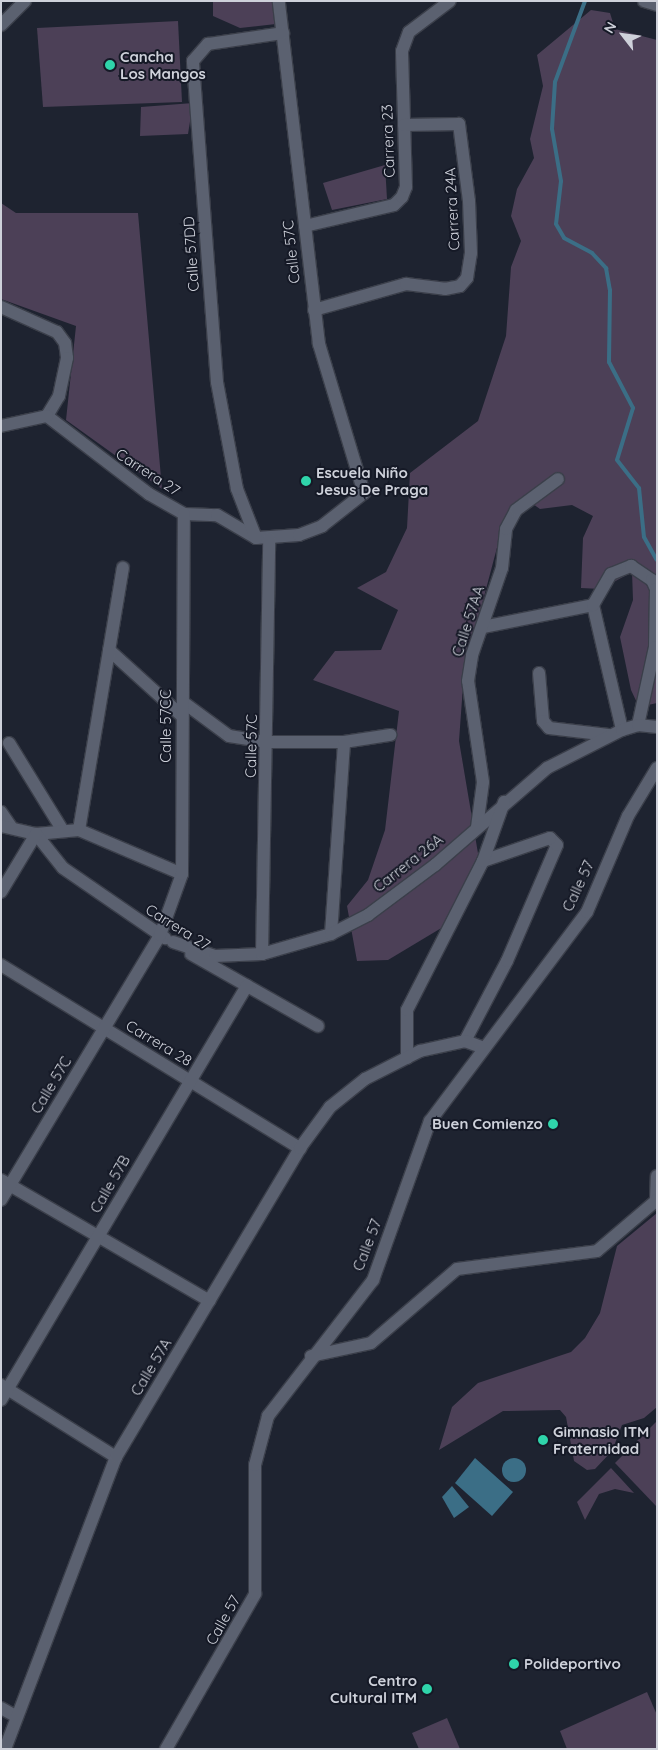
<!DOCTYPE html>
<meta charset="utf-8">
<style>
body{margin:0}
#map{position:relative;width:658px;height:1750px;overflow:hidden;background:#1e2330;font-family:Quicksand,sans-serif}
div>[style]{position:absolute}
[style*='--x']{left:calc(var(--x)*1px);top:calc(var(--y)*1px);width:calc(var(--w)*1px);rotate:calc(var(--a)*1deg)}
.green>*{inset:0;background:#4c4057}
.water>*{inset:0;background:#3b6e86}
.round{border-radius:50%}
.stream>*{height:4px;margin:-2px;padding:0 2px;transform-origin:2px;border-radius:2px;background:#3b6e86}
.roads{filter:drop-shadow(1px 0 #3b3f4a) drop-shadow(-1px 0 #3b3f4a) drop-shadow(0 1px #3b3f4a) drop-shadow(0 -1px #3b3f4a)}
.minor>*{height:12px;margin:-6px;padding:0 6px;transform-origin:6px;border-radius:6px;background:#5b6170}
.dots>*{width:14px;height:14px;translate:-50% -50%;box-sizing:border-box;border:2px solid #151926;border-radius:50%}
span{translate:-50% -50%;white-space:nowrap;text-align:center;line-height:1.15;-webkit-text-stroke:4px #151926;paint-order:stroke}
.poi-label{font-size:15px;color:#ced1da;font-weight:700}
.left{translate:0 -50%;text-align:left}
.right{translate:-100% -50%;text-align:right}
.street-label{font-size:15px;color:#ced1da}
.frame{position:absolute;inset:0;border:2px solid #ced1da;pointer-events:none}
.north{position:absolute;left:598px;top:10px;width:50px;height:50px;-webkit-text-stroke:4px #151926;paint-order:stroke;rotate:300deg;font-size:14px;font-weight:700;line-height:20px;text-align:center;color:#ced1da}
.north::after{content:'';display:block;margin:auto;width:18px;height:22px;background:#ced1da;clip-path:polygon(50% 0,100% 100%,50% 72%,0 100%)}
</style>
<div id="map">
<div class="green">
<div style="clip-path:polygon(213px 1px,273px 1px,276px 24px,240px 28px,213px 16px)"></div>
<div style="clip-path:polygon(591px 10px,610px 13px,615px 29px,657px 40px,657px 703px,639px 707px,631px 690px,620px 637px,633px 600px,632px 572px,601px 589px,581px 588px,583px 538px,593px 516px,572px 505px,540px 509px,523px 497px,503px 525px,464px 672px,459px 741px,481px 871px,448px 924px,388px 960px,357px 961px,347px 906px,368px 880px,385px 830px,399px 711px,313px 680px,335px 651px,381px 650px,398px 610px,357px 588px,386px 572px,407px 528px,410px 473px,478px 421px,506px 336px,511px 267px,521px 241px,511px 216px,517px 189px,534px 158px,530px 139px,543px 86px,537px 55px)"></div>
<div style="clip-path:polygon(178px 21px,182px 102px,43px 107px,37px 28px)"></div>
<div style="clip-path:polygon(193px 103px,188px 134px,140px 136px,141px 107px)"></div>
<div style="clip-path:polygon(385px 165px,387px 199px,332px 210px,323px 183px)"></div>
<div style="clip-path:polygon(1px 203px,16px 213px,138px 213px,162px 489px,66px 420px,76px 326px,1px 299px)"></div>
<div style="clip-path:polygon(657px 1213px,657px 1407px,644px 1418px,622px 1425px,612px 1451px,595px 1469px,587px 1470px,574px 1461px,566px 1417px,560px 1410px,503px 1411px,439px 1450px,452px 1407px,478px 1383px,571px 1352px,585px 1338px,600px 1313px,617px 1246px)"></div>
<div style="clip-path:polygon(657px 1421px,657px 1507px,615px 1463px)"></div>
<div style="clip-path:polygon(611px 1468px,634px 1493px,615px 1489px,599px 1494px,585px 1520px,577px 1502px)"></div>
<div style="clip-path:polygon(647px 1692px,657px 1715px,657px 1749px,567px 1749px,560px 1731px)"></div>
<div style="clip-path:polygon(447px 1718px,460px 1749px,419px 1749px,412px 1733px)"></div>
</div>
<div class="water">
<div class="round" style="left:502px;top:1458px;width:24px;height:24px"></div>
<div style="clip-path:polygon(475px 1458px,513px 1492px,492px 1516px,455px 1483px)"></div>
<div style="clip-path:polygon(452px 1486px,469px 1507px,454px 1518px,442px 1497px)"></div>
</div>
<div class="stream">
<div style="--x:585;--y:1;--w:86;--a:110.3"></div>
<div style="--x:555;--y:82;--w:47;--a:93.7"></div>
<div style="--x:552;--y:129;--w:53;--a:80.2"></div>
<div style="--x:561;--y:181;--w:43;--a:96.6"></div>
<div style="--x:556;--y:224;--w:16;--a:60"></div>
<div style="--x:564;--y:238;--w:32;--a:28"></div>
<div style="--x:592;--y:253;--w:21;--a:47"></div>
<div style="--x:606;--y:268;--w:22;--a:80"></div>
<div style="--x:610;--y:290;--w:72;--a:90.8"></div>
<div style="--x:609;--y:362;--w:52;--a:62.4"></div>
<div style="--x:633;--y:408;--w:54;--a:107.1"></div>
<div style="--x:617;--y:460;--w:36;--a:52"></div>
<div style="--x:639;--y:488;--w:49;--a:84.2"></div>
<div style="--x:644;--y:537;--w:26;--a:61"></div>
</div>
<div class="roads">
<div class="minor">
<div style="--x:644;--y:1;--w:14;--a:17"></div>
<div style="--x:1;--y:25;--w:34;--a:-45"></div>
<div style="--x:305;--y:226;--w:91;--a:-13.3"></div>
<div style="--x:394;--y:205;--w:11;--a:-45"></div>
<div style="--x:402;--y:197;--w:11;--a:-68"></div>
<div style="--x:406;--y:187;--w:136;--a:-91.7"></div>
<div style="--x:402;--y:51;--w:20;--a:-70"></div>
<div style="--x:409;--y:32;--w:51;--a:-37.1"></div>
<div style="--x:1;--y:307;--w:61;--a:24.1"></div>
<div style="--x:57;--y:332;--w:14;--a:54"></div>
<div style="--x:65;--y:343;--w:15;--a:82"></div>
<div style="--x:67;--y:358;--w:39;--a:102"></div>
<div style="--x:59;--y:396;--w:23;--a:121"></div>
<div style="--x:314;--y:310;--w:96;--a:-15.8"></div>
<div style="--x:406;--y:284;--w:39;--a:7"></div>
<div style="--x:445;--y:289;--w:15;--a:-11"></div>
<div style="--x:460;--y:286;--w:11;--a:-49"></div>
<div style="--x:467;--y:278;--w:25;--a:-81"></div>
<div style="--x:471;--y:253;--w:52;--a:-92.2"></div>
<div style="--x:469;--y:201;--w:78;--a:-97.4"></div>
<div style="--x:459;--y:124;--w:55;--a:179"></div>
<div style="--x:47;--y:416;--w:128;--a:37.4"></div>
<div style="--x:149;--y:494;--w:40;--a:29.7"></div>
<div style="--x:184;--y:514;--w:33;--a:2"></div>
<div style="--x:217;--y:515;--w:45;--a:30.5"></div>
<div style="--x:256;--y:538;--w:43;--a:-4"></div>
<div style="--x:299;--y:535;--w:25;--a:-21"></div>
<div style="--x:322;--y:526;--w:53;--a:-38.2"></div>
<div style="--x:364;--y:493;--w:156;--a:-106.8"></div>
<div style="--x:319;--y:344;--w:345;--a:-96.7"></div>
<div style="--x:1;--y:426;--w:47;--a:-12.3"></div>
<div style="--x:256;--y:538;--w:53;--a:-111.2"></div>
<div style="--x:237;--y:489;--w:109;--a:-100.6"></div>
<div style="--x:217;--y:382;--w:322;--a:-94.3"></div>
<div style="--x:193;--y:61;--w:23;--a:-49"></div>
<div style="--x:208;--y:44;--w:76;--a:-8.3"></div>
<div style="--x:593;--y:605;--w:128;--a:76.9"></div>
<div style="--x:483;--y:627;--w:112;--a:-11.3"></div>
<div style="--x:593;--y:605;--w:36;--a:-60"></div>
<div style="--x:611;--y:574;--w:22;--a:-22"></div>
<div style="--x:631;--y:566;--w:25;--a:34"></div>
<div style="--x:652;--y:580;--w:10;--a:66"></div>
<div style="--x:656;--y:589;--w:58;--a:91"></div>
<div style="--x:655;--y:647;--w:80;--a:102.3"></div>
<div style="--x:109;--y:650;--w:98;--a:42.1"></div>
<div style="--x:539;--y:673;--w:48;--a:85.2"></div>
<div style="--x:543;--y:721;--w:9;--a:49"></div>
<div style="--x:549;--y:728;--w:60;--a:6.7"></div>
<div style="--x:183;--y:702;--w:57;--a:36.5"></div>
<div style="--x:229;--y:736;--w:39;--a:9"></div>
<div style="--x:268;--y:742;--w:76;--a:0"></div>
<div style="--x:344;--y:742;--w:47;--a:-8.7"></div>
<div style="--x:9;--y:743;--w:101;--a:58.4"></div>
<div style="--x:1;--y:812;--w:18;--a:56"></div>
<div style="--x:1;--y:826;--w:36;--a:13"></div>
<div style="--x:36;--y:834;--w:43;--a:-5.3"></div>
<div style="--x:79;--y:830;--w:112;--a:23.1"></div>
<div style="--x:477;--y:827;--w:45;--a:-82.4"></div>
<div style="--x:483;--y:782;--w:102;--a:-98.4"></div>
<div style="--x:468;--y:681;--w:26;--a:-81"></div>
<div style="--x:472;--y:655;--w:92;--a:-71"></div>
<div style="--x:502;--y:568;--w:39;--a:-84"></div>
<div style="--x:506;--y:529;--w:21;--a:-62"></div>
<div style="--x:516;--y:510;--w:52;--a:-36.4"></div>
<div style="--x:79;--y:830;--w:266;--a:-80.5"></div>
<div style="--x:36;--y:834;--w:43;--a:51.5"></div>
<div style="--x:63;--y:868;--w:124;--a:34.5"></div>
<div style="--x:1;--y:892;--w:68;--a:-58.9"></div>
<div style="--x:331;--y:934;--w:192;--a:-86.1"></div>
<div style="--x:173;--y:942;--w:44;--a:18.4"></div>
<div style="--x:215;--y:956;--w:47;--a:-2.4"></div>
<div style="--x:262;--y:954;--w:72;--a:-16.2"></div>
<div style="--x:331;--y:934;--w:42;--a:-27.2"></div>
<div style="--x:368;--y:915;--w:84;--a:-36.7"></div>
<div style="--x:435;--y:865;--w:148;--a:-40.9"></div>
<div style="--x:547;--y:768;--w:84;--a:-26.9"></div>
<div style="--x:622;--y:730;--w:17;--a:-17"></div>
<div style="--x:638;--y:725;--w:19;--a:6"></div>
<div style="--x:191;--y:954;--w:146;--a:29.6"></div>
<div style="--x:262;--y:954;--w:416;--a:-89"></div>
<div style="--x:1;--y:965;--w:351;--a:31.5"></div>
<div style="--x:465;--y:1041;--w:90;--a:-62.3"></div>
<div style="--x:507;--y:961;--w:126;--a:-66.7"></div>
<div style="--x:557;--y:845;--w:10;--a:-135"></div>
<div style="--x:550;--y:838;--w:71;--a:161.1"></div>
<div style="--x:407;--y:1058;--w:48;--a:-90"></div>
<div style="--x:407;--y:1010;--w:167;--a:-63"></div>
<div style="--x:483;--y:861;--w:63;--a:-70.4"></div>
<div style="--x:1;--y:1180;--w:241;--a:30.1"></div>
<div style="--x:1;--y:1200;--w:309;--a:-59"></div>
<div style="--x:160;--y:935;--w:65;--a:-70.2"></div>
<div style="--x:182;--y:874;--w:360;--a:-89.7"></div>
<div style="--x:656;--y:1200;--w:24;--a:-88"></div>
<div style="--x:311;--y:1356;--w:61;--a:-12.2"></div>
<div style="--x:371;--y:1343;--w:113;--a:-40.7"></div>
<div style="--x:457;--y:1269;--w:141;--a:-7.3"></div>
<div style="--x:597;--y:1251;--w:79;--a:-40.4"></div>
<div style="--x:1;--y:1385;--w:136;--a:32.1"></div>
<div style="--x:1;--y:1400;--w:482;--a:-59.3"></div>
<div style="--x:1;--y:1708;--w:18;--a:29"></div>
<div style="--x:5;--y:1749;--w:312;--a:-69.2"></div>
<div style="--x:116;--y:1457;--w:360;--a:-59.2"></div>
<div style="--x:300;--y:1148;--w:51;--a:-53.8"></div>
<div style="--x:330;--y:1107;--w:45;--a:-38.7"></div>
<div style="--x:365;--y:1079;--w:62;--a:-27"></div>
<div style="--x:420;--y:1051;--w:46;--a:-12.5"></div>
<div style="--x:465;--y:1041;--w:20;--a:20"></div>
<div style="--x:166;--y:1749;--w:179;--a:-60.1"></div>
<div style="--x:255;--y:1594;--w:129;--a:-90"></div>
<div style="--x:255;--y:1465;--w:51;--a:-75.1"></div>
<div style="--x:268;--y:1416;--w:172;--a:-52.3"></div>
<div style="--x:373;--y:1280;--w:169;--a:-70.3"></div>
<div style="--x:430;--y:1121;--w:261;--a:-53.1"></div>
<div style="--x:587;--y:912;--w:104;--a:-66.9"></div>
<div style="--x:628;--y:816;--w:56;--a:-58.9"></div>
</div>
</div>
<div class="dots">
<div style="left:110px;top:65px;background:#2fd4aa"></div>
<div style="left:306px;top:481px;background:#2fd4aa"></div>
<div style="left:553px;top:1124px;background:#2fd4aa"></div>
<div style="left:543px;top:1440px;background:#2fd4aa"></div>
<div style="left:514px;top:1664px;background:#2fd4aa"></div>
<div style="left:427px;top:1689px;background:#2fd4aa"></div>
</div>
<div class="poi-label">
<span class="left" style="left:120px;top:65px">Cancha<br>Los Mangos</span>
<span class="left" style="left:316px;top:481px">Escuela Niño<br>Jesus De Praga</span>
<span class="right" style="left:543px;top:1124px">Buen Comienzo</span>
<span class="left" style="left:553px;top:1440px">Gimnasio ITM<br>Fraternidad</span>
<span class="left" style="left:524px;top:1664px">Polideportivo</span>
<span class="right" style="left:417px;top:1689px">Centro<br>Cultural ITM</span>
</div>
<div class="street-label">
<span style="left:388px;top:141px;rotate:-92deg">Carrera 23</span>
<span style="left:452px;top:209px;rotate:-93deg">Carrera 24A</span>
<span style="left:291px;top:252px;rotate:-96deg">Calle 57C</span>
<span style="left:191px;top:254px;rotate:-94deg">Calle 57DD</span>
<span style="left:148px;top:472px;rotate:33deg">Carrera 27</span>
<span style="left:468px;top:621px;rotate:-72deg">Calle 57AA</span>
<span style="left:166px;top:726px;rotate:-90deg">Calle 57CC</span>
<span style="left:251px;top:746px;rotate:-89deg">Calle 57C</span>
<span style="left:408px;top:863px;rotate:-38deg">Carrera 26A</span>
<span style="left:578px;top:886px;rotate:-65deg">Calle 57</span>
<span style="left:178px;top:927px;rotate:32deg">Carrera 27</span>
<span style="left:159px;top:1043px;rotate:31deg">Carrera 28</span>
<span style="left:51px;top:1085px;rotate:-59deg">Calle 57C</span>
<span style="left:110px;top:1184px;rotate:-60deg">Calle 57B</span>
<span style="left:367px;top:1245px;rotate:-69deg">Calle 57</span>
<span style="left:151px;top:1367px;rotate:-59deg">Calle 57A</span>
<span style="left:223px;top:1620px;rotate:-61deg">Calle 57</span>
</div>
<div class="frame"></div>
<div class="north">N</div>
</div>
